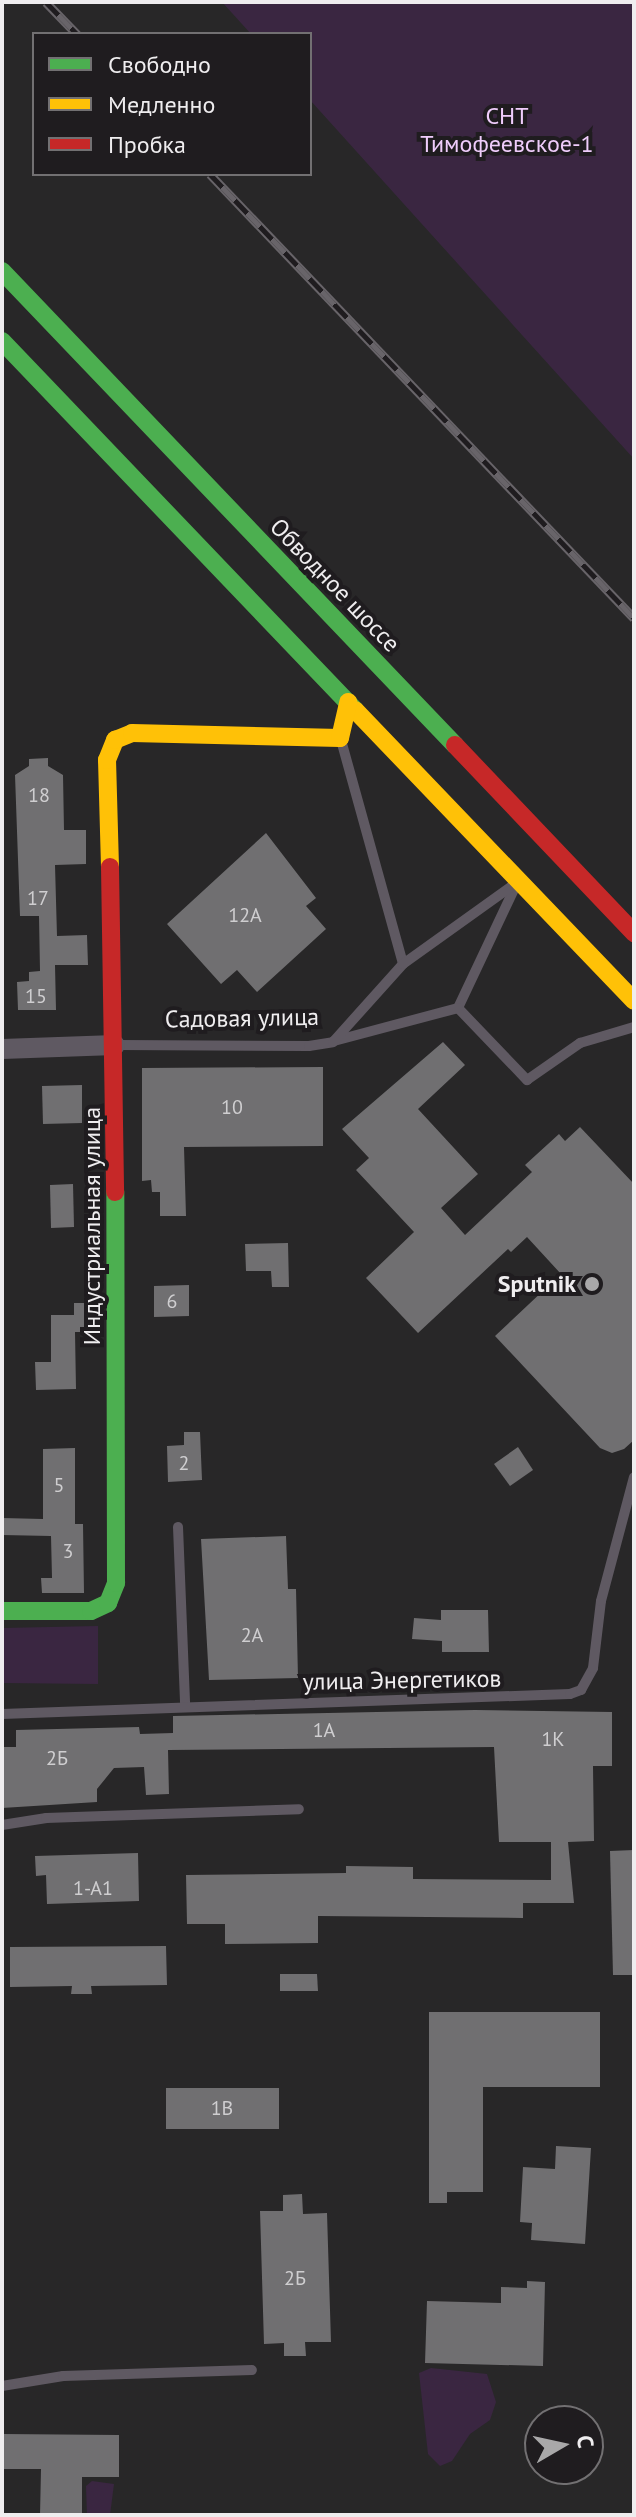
<!DOCTYPE html>
<meta charset="utf-8">
<style>
body{margin:0}
#map{position:relative;width:636px;height:2517px;overflow:hidden;background:#282728;font-family:"PT Sans",sans-serif}
div>[style]{position:absolute}
[style*='--x']{left:calc(var(--x)*1px);top:calc(var(--y)*1px);width:calc(var(--w)*1px);rotate:calc(var(--a)*1deg)}
.green>*{inset:0;background:#3a2641}
.building>*{inset:0;background:#706f71}
.lane>*{height:10px;margin:-5px;padding:0 5px;transform-origin:5px;border-radius:5px;background:#5f5962}
.street>*{height:20px;margin:-10px;padding:0 10px;transform-origin:10px;border-radius:10px;background:#5f5962}
.fast>*{height:18px;margin:-9px;padding:0 9px;transform-origin:9px;border-radius:9px;background:#4caf50}
.slow>*{height:18px;margin:-9px;padding:0 9px;transform-origin:9px;border-radius:9px;background:#ffc107}
.jam>*{height:18px;margin:-9px;padding:0 9px;transform-origin:9px;border-radius:9px;background:#c62828}
.rail>*{height:9px;margin-top:-4.5px;transform-origin:0;background:repeating-linear-gradient(90deg,#1f1c1f 0 18px,#686469 0 36px);box-sizing:border-box;border-block:2px solid #686469}
.dots>*{width:22px;height:22px;translate:-50% -50%;box-sizing:border-box;border:4px solid #1f1c1f;border-radius:50%}
span{translate:-50% -50%;white-space:nowrap;text-align:center;line-height:1.15;-webkit-text-stroke:8px #1f1c1f;paint-order:stroke}
.number-label{font-size:20px;color:#cfced0}
.number-label span{-webkit-text-stroke-width:0}
.park-label{font-size:24px;color:#efccfb}
.street-label{font-size:24px;color:#efedef}
.poi-label{font-size:24px;color:#efedef;font-weight:700}
.right{translate:-100% -50%;text-align:right}
.frame{position:absolute;inset:0;border:4px solid #efedef;pointer-events:none}
.legend{position:absolute;left:32px;top:32px;width:280px;height:144px;box-sizing:border-box;background:#1f1c1f;border:2px solid #727072;margin:0;padding:10px 14px;list-style:none;font-size:24px;color:#efedef}
.legend li{display:flex;align-items:center;gap:16px;height:40px}
.legend b{width:40px;border:2px solid #727072}
.north{position:absolute;left:524px;top:2405px;width:80px;height:80px;box-sizing:border-box;background:#1f1c1f;border:2px solid #727072;border-radius:50%;rotate:81deg;font-size:22px;font-weight:700;line-height:32px;text-align:center;color:#efedef}
.north::after{content:'';display:block;margin:auto;width:28px;height:36px;background:#a9a8a9;clip-path:polygon(50% 0,100% 100%,50% 72%,0 100%)}
</style>
<div id="map">
<div class="green">
<div style="clip-path:polygon(222px 2px,634px 2px,634px 459px,310px 100px,310px 34px,251px 34px)"></div>
<div style="clip-path:polygon(98px 1626px,98px 1684px,2px 1683px,2px 1628px)"></div>
<div style="clip-path:polygon(431px 2368px,487px 2374px,496px 2402px,490px 2420px,470px 2434px,452px 2461px,440px 2466px,428px 2454px,419px 2373px)"></div>
<div style="clip-path:polygon(92px 2481px,114px 2484px,110px 2515px,87px 2515px,86px 2486px)"></div>
</div>
<div class="building">
<div style="clip-path:polygon(48px 758px,48px 766px,63px 775px,64px 830px,86px 830px,86px 864px,55px 865px,57px 936px,87px 935px,88px 965px,55px 965px,56px 1010px,18px 1010px,17px 982px,29px 981px,29px 972px,40px 971px,39px 916px,20px 916px,15px 775px,29px 766px,29px 759px)"></div>
<div style="clip-path:polygon(266px 833px,316px 898px,306px 906px,326px 929px,257px 992px,237px 970px,221px 984px,167px 924px)"></div>
<div style="clip-path:polygon(443px 1042px,465px 1065px,418px 1109px,478px 1174px,441px 1208px,465px 1235px,532px 1172px,525px 1165px,559px 1134px,565px 1141px,580px 1127px,634px 1184px,634px 1440px,624px 1449px,612px 1453px,600px 1448px,495px 1336px,561px 1274px,527px 1237px,511px 1252px,508px 1249px,418px 1333px,366px 1278px,414px 1232px,356px 1170px,369px 1158px,342px 1129px)"></div>
<div style="clip-path:polygon(323px 1067px,323px 1146px,184px 1147px,186px 1216px,160px 1216px,160px 1192px,152px 1192px,151px 1180px,142px 1181px,142px 1068px)"></div>
<div style="clip-path:polygon(82px 1085px,82px 1123px,43px 1124px,42px 1086px)"></div>
<div style="clip-path:polygon(73px 1184px,74px 1227px,51px 1228px,50px 1185px)"></div>
<div style="clip-path:polygon(288px 1243px,289px 1287px,272px 1287px,271px 1271px,246px 1271px,245px 1244px)"></div>
<div style="clip-path:polygon(189px 1285px,189px 1316px,154px 1317px,154px 1286px)"></div>
<div style="clip-path:polygon(74px 1303px,91px 1303px,92px 1332px,75px 1332px,76px 1389px,36px 1390px,35px 1362px,51px 1362px,51px 1315px,74px 1315px)"></div>
<div style="clip-path:polygon(184px 1432px,200px 1432px,202px 1480px,168px 1482px,167px 1446px,184px 1445px)"></div>
<div style="clip-path:polygon(518px 1447px,533px 1470px,510px 1486px,494px 1464px)"></div>
<div style="clip-path:polygon(75px 1448px,75px 1524px,83px 1524px,84px 1593px,42px 1593px,41px 1578px,52px 1578px,51px 1536px,2px 1535px,2px 1518px,43px 1519px,43px 1449px)"></div>
<div style="clip-path:polygon(286px 1536px,288px 1589px,296px 1589px,298px 1678px,209px 1680px,201px 1539px)"></div>
<div style="clip-path:polygon(441px 1610px,488px 1610px,489px 1652px,442px 1652px,442px 1641px,412px 1639px,414px 1618px,441px 1620px)"></div>
<div style="clip-path:polygon(475px 1710px,612px 1712px,612px 1766px,593px 1766px,594px 1841px,568px 1842px,574px 1903px,523px 1903px,523px 1918px,318px 1916px,318px 1943px,225px 1944px,225px 1924px,187px 1924px,186px 1875px,346px 1873px,346px 1866px,413px 1867px,413px 1879px,551px 1880px,551px 1842px,499px 1842px,494px 1747px,168px 1750px,169px 1794px,146px 1795px,144px 1767px,114px 1768px,97px 1789px,97px 1802px,2px 1808px,2px 1747px,16px 1747px,16px 1730px,139px 1727px,140px 1734px,173px 1733px,173px 1716px)"></div>
<div style="clip-path:polygon(634px 1850px,634px 1975px,613px 1975px,610px 1851px)"></div>
<div style="clip-path:polygon(138px 1853px,139px 1901px,47px 1904px,46px 1875px,36px 1876px,35px 1856px)"></div>
<div style="clip-path:polygon(166px 1946px,167px 1985px,91px 1986px,92px 1994px,71px 1994px,72px 1986px,10px 1987px,10px 1947px)"></div>
<div style="clip-path:polygon(280px 1974px,317px 1974px,318px 1991px,280px 1991px)"></div>
<div style="clip-path:polygon(429px 2012px,600px 2012px,600px 2087px,483px 2087px,483px 2192px,447px 2192px,447px 2203px,429px 2203px)"></div>
<div style="clip-path:polygon(166px 2088px,279px 2088px,279px 2129px,166px 2129px)"></div>
<div style="clip-path:polygon(556px 2146px,591px 2148px,585px 2244px,531px 2240px,532px 2223px,520px 2222px,523px 2167px,555px 2169px)"></div>
<div style="clip-path:polygon(302px 2194px,303px 2214px,327px 2213px,331px 2342px,305px 2342px,306px 2356px,284px 2356px,284px 2343px,264px 2344px,260px 2211px,283px 2211px,283px 2195px)"></div>
<div style="clip-path:polygon(527px 2281px,545px 2282px,543px 2366px,425px 2363px,427px 2301px,501px 2303px,501px 2287px,527px 2288px)"></div>
<div style="clip-path:polygon(2px 2434px,119px 2435px,119px 2477px,82px 2477px,82px 2515px,40px 2515px,41px 2469px,2px 2469px)"></div>
</div>
<div class="lane">
<div style="--x:341;--y:740;--w:232;--a:74.5"></div>
<div style="--x:517;--y:883;--w:138;--a:115.3"></div>
<div style="--x:458;--y:1008;--w:100;--a:46.2"></div>
<div style="--x:527;--y:1080;--w:65;--a:-34.9"></div>
<div style="--x:580;--y:1043;--w:56;--a:-16.5"></div>
<div style="--x:334;--y:1041;--w:128;--a:-14.9"></div>
<div style="--x:118;--y:1045;--w:191;--a:0.3"></div>
<div style="--x:309;--y:1046;--w:24;--a:-9"></div>
<div style="--x:333;--y:1042;--w:105;--a:-48.1"></div>
<div style="--x:403;--y:964;--w:139;--a:-35.6"></div>
<div style="--x:178;--y:1527;--w:177;--a:87.7"></div>
<div style="--x:2;--y:1714;--w:568;--a:-2.02"></div>
<div style="--x:570;--y:1694;--w:12;--a:-20"></div>
<div style="--x:581;--y:1690;--w:25;--a:-61"></div>
<div style="--x:593;--y:1668;--w:67;--a:-83.2"></div>
<div style="--x:601;--y:1601;--w:128;--a:-75.1"></div>
<div style="--x:2;--y:1825;--w:45;--a:-9"></div>
<div style="--x:46;--y:1818;--w:253;--a:-2"></div>
<div style="--x:2;--y:2386;--w:62;--a:-9.3"></div>
<div style="--x:63;--y:2376;--w:189;--a:-1.8"></div>
</div>
<div class="street">
<div style="--x:2;--y:1049;--w:113;--a:-2"></div>
</div>
<div class="fast">
<div style="--x:2;--y:271;--w:656;--a:46.3"></div>
<div style="--x:2;--y:341;--w:511;--a:46.27"></div>
<div style="--x:2;--y:1611;--w:89;--a:0"></div>
<div style="--x:91;--y:1611;--w:19;--a:-25"></div>
<div style="--x:108;--y:1603;--w:22;--a:-68"></div>
<div style="--x:116;--y:1583;--w:391;--a:-90.1"></div>
</div>
<div class="slow">
<div style="--x:355;--y:710;--w:403;--a:46.2"></div>
<div style="--x:110;--y:867;--w:107;--a:-91.6"></div>
<div style="--x:107;--y:760;--w:22;--a:-68"></div>
<div style="--x:115;--y:740;--w:18;--a:-22"></div>
<div style="--x:132;--y:733;--w:208;--a:1.4"></div>
<div style="--x:340;--y:738;--w:37;--a:-77"></div>
</div>
<div class="jam">
<div style="--x:455;--y:745;--w:260;--a:46.4"></div>
<div style="--x:110;--y:867;--w:325;--a:89.1"></div>
</div>
<div class="rail">
<div style="--x:46;--y:2;--w:45;--a:45.9"></div>
<div style="--x:210;--y:174;--w:614;--a:46.32"></div>
</div>
<div class="dots">
<div style="left:592px;top:1284px;background:#a9a8a9"></div>
</div>
<div class="number-label">
<span style="left:39px;top:795px">18</span>
<span style="left:38px;top:898px">17</span>
<span style="left:245px;top:915px">12А</span>
<span style="left:36px;top:996px">15</span>
<span style="left:232px;top:1107px">10</span>
<span style="left:172px;top:1301px">6</span>
<span style="left:184px;top:1463px">2</span>
<span style="left:59px;top:1485px">5</span>
<span style="left:68px;top:1551px">3</span>
<span style="left:252px;top:1635px">2А</span>
<span style="left:324px;top:1730px">1А</span>
<span style="left:553px;top:1739px">1К</span>
<span style="left:57px;top:1758px">2Б</span>
<span style="left:93px;top:1888px">1-А1</span>
<span style="left:222px;top:2108px">1В</span>
<span style="left:295px;top:2278px">2Б</span>
</div>
<div class="park-label">
<span style="left:507px;top:130px">СНТ<br>Тимофеевское-1</span>
</div>
<div class="street-label">
<span style="left:335px;top:585px;rotate:46deg">Обводное шоссе</span>
<span style="left:242px;top:1018px;rotate:-1deg">Садовая улица</span>
<span style="left:92px;top:1226px;rotate:-90deg">Индустриальная улица</span>
<span style="left:402px;top:1680px;rotate:-1deg">улица Энергетиков</span>
</div>
<div class="poi-label">
<span class="right" style="left:576px;top:1284px">Sputnik</span>
</div>
<div class="frame"></div>
<ul class="legend">
<li><b style="height:10px;background:#4caf50"></b>Свободно</li>
<li><b style="height:10px;background:#ffc107"></b>Медленно</li>
<li><b style="height:10px;background:#c62828"></b>Пробка</li>
</ul>
<div class="north">С</div>
</div>
